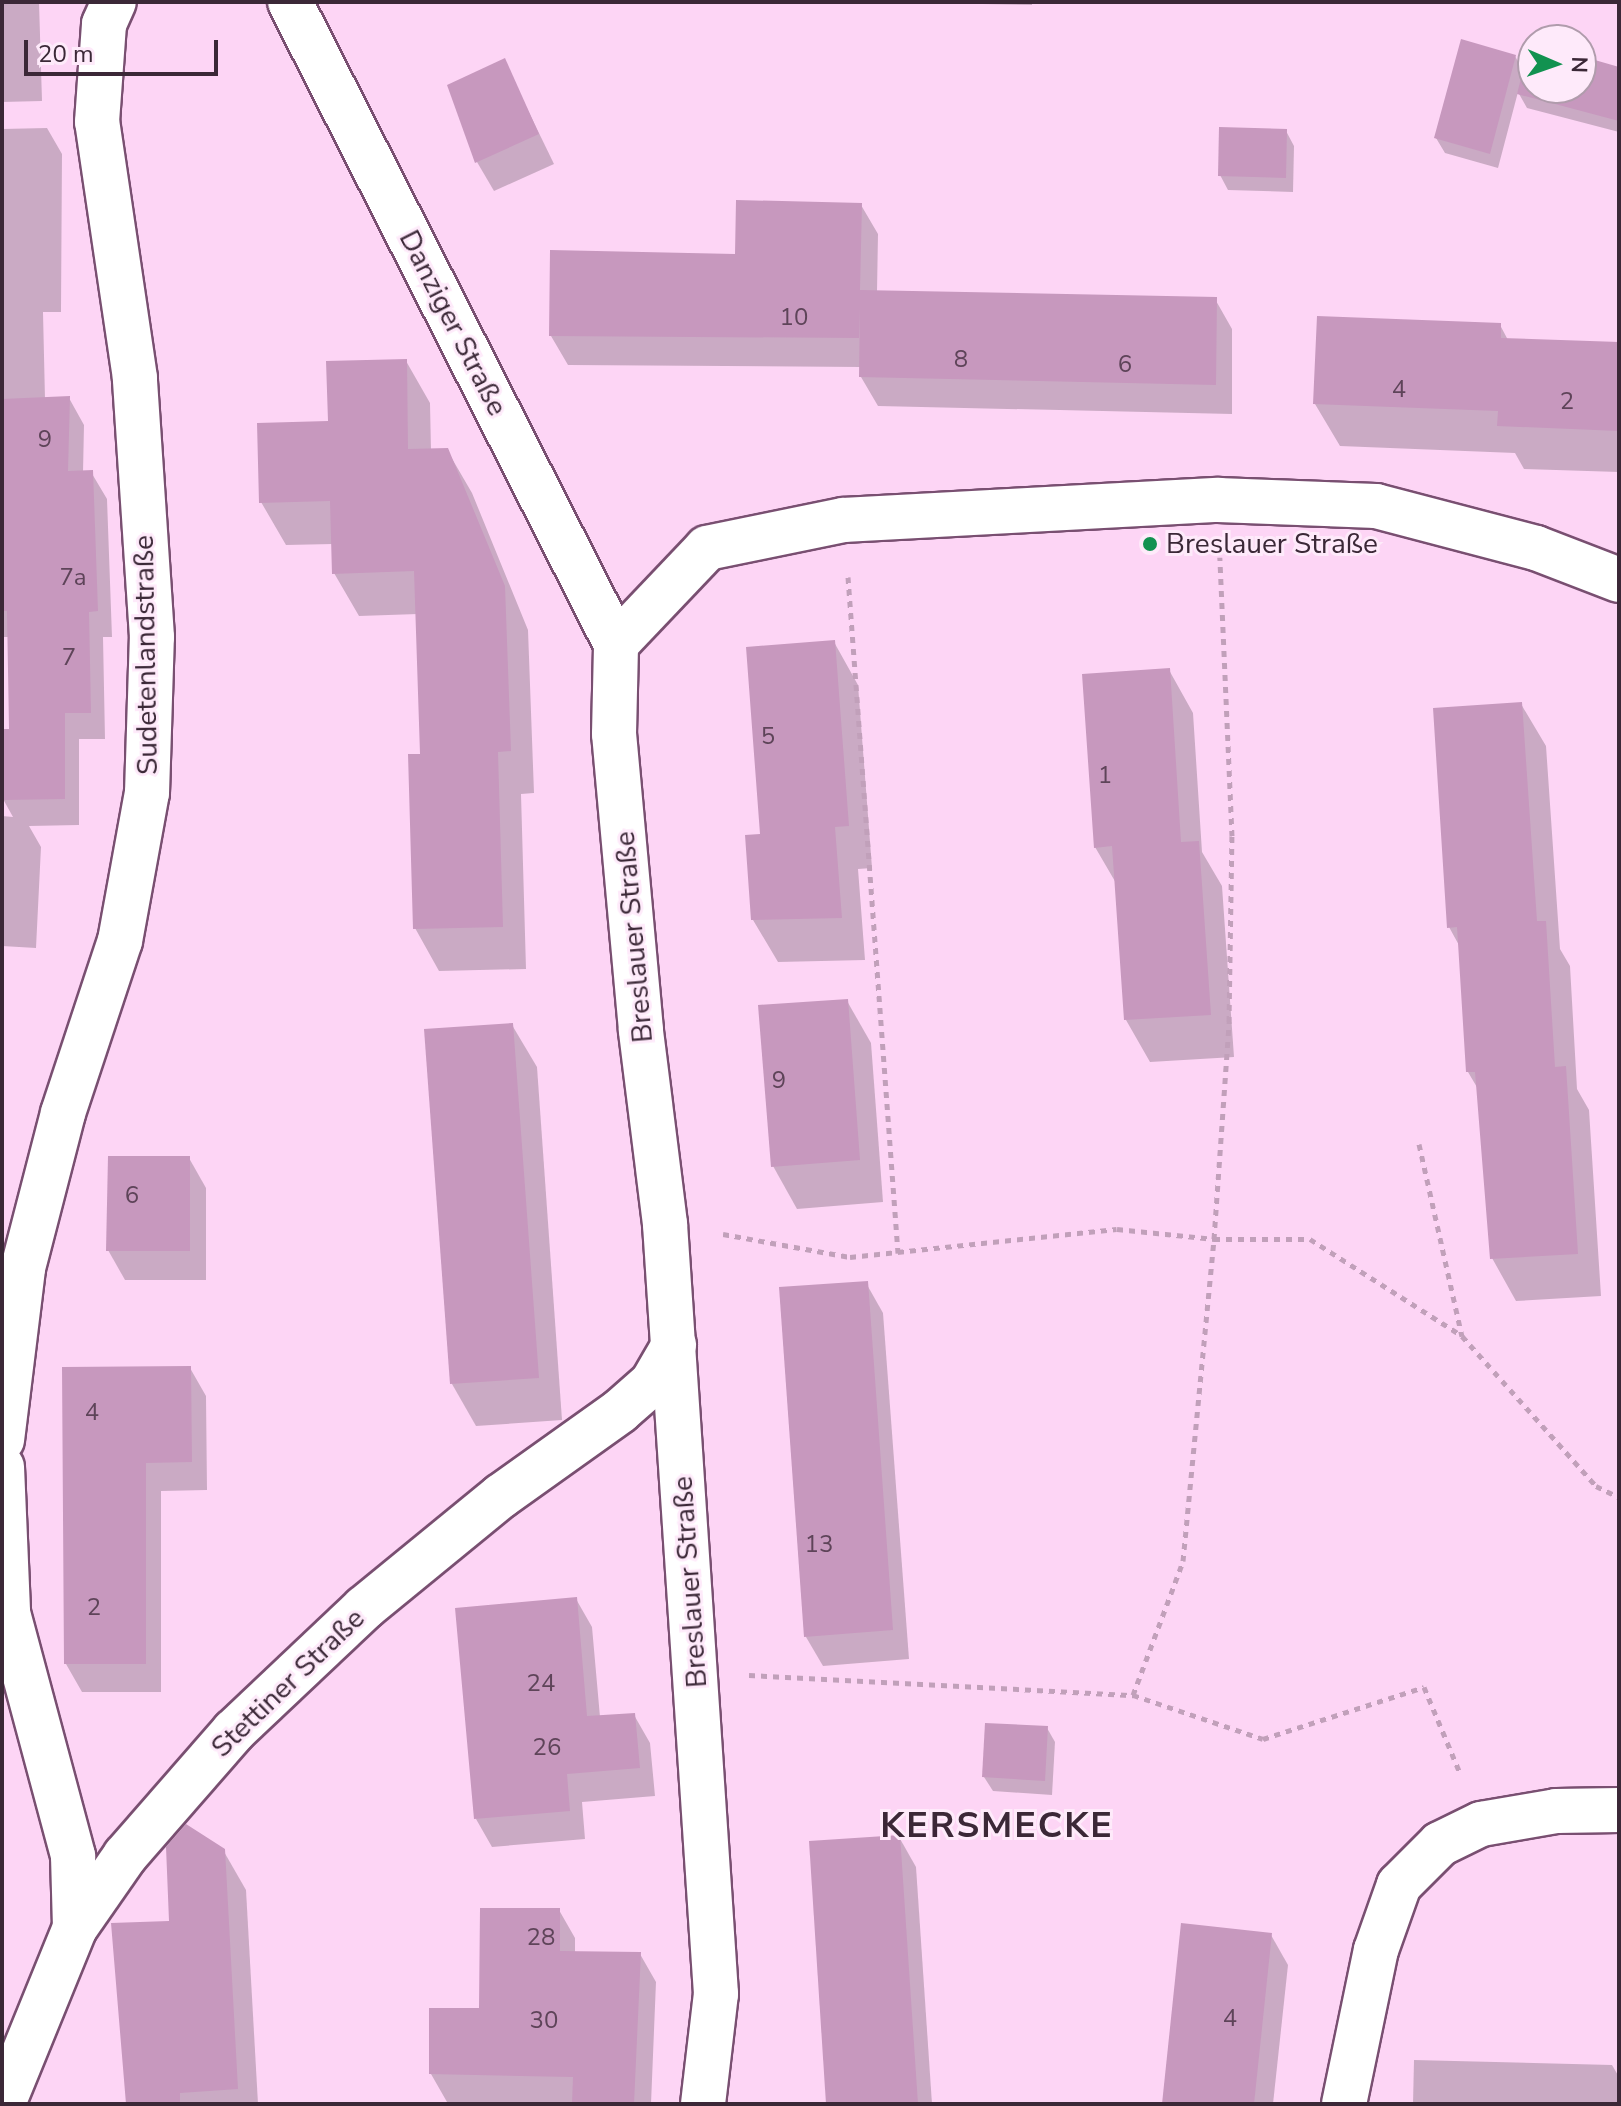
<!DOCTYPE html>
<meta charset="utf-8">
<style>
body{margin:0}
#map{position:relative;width:1621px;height:2106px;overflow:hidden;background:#fdd5f5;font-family:"Nunito Sans",sans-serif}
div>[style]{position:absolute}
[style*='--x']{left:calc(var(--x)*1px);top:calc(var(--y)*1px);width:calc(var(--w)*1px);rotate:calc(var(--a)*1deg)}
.shadow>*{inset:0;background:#0003}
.building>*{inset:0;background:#c798be}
.path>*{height:5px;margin-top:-2.5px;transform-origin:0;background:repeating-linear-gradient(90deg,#c1a0ba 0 6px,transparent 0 12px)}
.roads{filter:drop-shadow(2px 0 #794f71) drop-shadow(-2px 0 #794f71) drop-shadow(0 2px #794f71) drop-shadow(0 -2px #794f71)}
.minor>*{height:44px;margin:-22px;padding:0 22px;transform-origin:22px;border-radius:22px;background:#fff}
.dots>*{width:22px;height:22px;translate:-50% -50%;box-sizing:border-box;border:4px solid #feeafa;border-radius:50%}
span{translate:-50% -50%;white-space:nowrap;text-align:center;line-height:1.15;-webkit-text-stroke:6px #feeafa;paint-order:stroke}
.number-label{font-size:24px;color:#5e4459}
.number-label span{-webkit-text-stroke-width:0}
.street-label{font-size:28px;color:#3b2837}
.poi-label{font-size:28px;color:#3b2837}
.left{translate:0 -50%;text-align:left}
.district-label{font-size:36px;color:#3b2837;font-weight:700;letter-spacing:2px}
.frame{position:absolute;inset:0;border:4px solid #3b2837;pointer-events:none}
.north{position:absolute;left:1517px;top:24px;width:80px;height:80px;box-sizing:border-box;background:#feeafa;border:2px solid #b09cac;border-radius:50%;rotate:92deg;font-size:22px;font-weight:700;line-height:32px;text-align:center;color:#3b2837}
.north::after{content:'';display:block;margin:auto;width:28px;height:36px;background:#129250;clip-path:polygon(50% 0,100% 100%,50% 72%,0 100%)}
.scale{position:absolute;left:24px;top:40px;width:194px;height:36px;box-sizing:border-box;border:4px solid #3b2837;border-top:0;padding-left:10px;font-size:24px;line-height:28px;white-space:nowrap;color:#3b2837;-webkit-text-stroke:6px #feeafa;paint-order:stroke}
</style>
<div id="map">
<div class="shadow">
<div style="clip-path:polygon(2px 2px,39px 2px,42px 101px,2px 102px)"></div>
<div style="clip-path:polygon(886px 2px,1032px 2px,1032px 5px)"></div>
<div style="clip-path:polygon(1532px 45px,1533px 88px,1581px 88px,1581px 58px,1619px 69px,1619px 132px,1527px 108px,1518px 92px,1498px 168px,1445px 153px,1436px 138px,1515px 56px,1524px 73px)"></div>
<div style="clip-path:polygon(504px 61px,554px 164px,494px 191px,477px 162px)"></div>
<div style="clip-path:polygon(47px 128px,62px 154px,61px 312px,43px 312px,45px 399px,69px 398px,84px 425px,83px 473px,91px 472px,107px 499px,112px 637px,103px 637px,105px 739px,79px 739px,79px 825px,29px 826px,41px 847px,36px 948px,2px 946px,2px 816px,13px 817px,3px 799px,2px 761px,2px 731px,11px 731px,9px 637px,2px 637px,2px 129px)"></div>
<div style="clip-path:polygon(1286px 131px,1294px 146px,1293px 192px,1228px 190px,1220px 175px)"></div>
<div style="clip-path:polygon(861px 205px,878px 234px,877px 292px,1215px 299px,1232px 329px,1232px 414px,878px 406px,861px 377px,861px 367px,568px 365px,551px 336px)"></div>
<div style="clip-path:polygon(1500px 325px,1508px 340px,1619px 344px,1619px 472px,1524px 469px,1515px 453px,1340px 446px,1315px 404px)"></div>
<div style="clip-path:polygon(406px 361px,430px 403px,431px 451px,447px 450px,472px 493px,528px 630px,534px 793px,521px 794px,526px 969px,439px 971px,415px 928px,422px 756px,418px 614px,359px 616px,334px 573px,333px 544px,286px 545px,261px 502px,330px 423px)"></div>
<div style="clip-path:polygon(834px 642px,858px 685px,872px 868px,858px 869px,865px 960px,778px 962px,753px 920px,762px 836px)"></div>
<div style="clip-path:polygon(1169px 670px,1193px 713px,1202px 852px,1222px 886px,1234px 1057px,1150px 1062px,1126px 1020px,1116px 883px,1095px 847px)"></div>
<div style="clip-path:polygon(1521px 704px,1546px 746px,1560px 949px,1570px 966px,1577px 1089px,1589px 1110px,1601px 1296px,1516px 1301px,1492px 1258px,1478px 1089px,1468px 1072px,1460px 947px,1449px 927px)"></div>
<div style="clip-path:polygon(847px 1001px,871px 1043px,883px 1202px,797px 1209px,773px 1166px)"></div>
<div style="clip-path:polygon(512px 1025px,537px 1067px,562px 1420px,476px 1426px,452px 1384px,427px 1031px)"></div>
<div style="clip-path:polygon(189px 1158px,206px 1188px,206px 1280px,125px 1280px,108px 1250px)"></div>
<div style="clip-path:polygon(866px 1283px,883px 1313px,909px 1659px,823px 1666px,806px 1637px)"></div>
<div style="clip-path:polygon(190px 1368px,206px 1396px,207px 1490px,161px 1491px,161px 1692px,82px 1692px,66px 1664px,64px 1369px)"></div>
<div style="clip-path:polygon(576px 1599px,592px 1627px,600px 1717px,634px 1715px,650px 1743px,655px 1796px,582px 1802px,585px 1839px,492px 1847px,476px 1819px)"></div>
<div style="clip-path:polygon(1047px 1728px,1055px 1742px,1052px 1795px,993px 1791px,984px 1777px)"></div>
<div style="clip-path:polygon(899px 1837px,916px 1867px,932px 2104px,828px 2104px)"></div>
<div style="clip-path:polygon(223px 1850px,246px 1890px,258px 2104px,128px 2104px,172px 1923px)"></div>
<div style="clip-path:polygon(559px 1910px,575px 1938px,575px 1953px,640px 1954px,656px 1982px,651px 2104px,447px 2102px,431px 2074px)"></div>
<div style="clip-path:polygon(1271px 1935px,1288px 1965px,1273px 2104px,1165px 2104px)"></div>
<div style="clip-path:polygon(1414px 2060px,1612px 2065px,1619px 2077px,1619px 2104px,1413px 2104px)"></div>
</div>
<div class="building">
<div style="clip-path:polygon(1461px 39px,1516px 55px,1490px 154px,1434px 138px)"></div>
<div style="clip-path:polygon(1530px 43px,1533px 88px,1581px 88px,1581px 56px,1619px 67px,1619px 121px,1517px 94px)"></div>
<div style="clip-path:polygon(505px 58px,539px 134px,475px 163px,447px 85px)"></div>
<div style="clip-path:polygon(1219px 127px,1287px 129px,1286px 178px,1218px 176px)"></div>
<div style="clip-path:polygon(736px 200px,862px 203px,860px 290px,1217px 297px,1216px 385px,859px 377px,860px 306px,859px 338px,549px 336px,550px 250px,735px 254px)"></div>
<div style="clip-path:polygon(1317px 316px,1501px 323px,1501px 338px,1619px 342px,1619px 431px,1497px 426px,1498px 411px,1313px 404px)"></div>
<div style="clip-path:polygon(407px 359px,408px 449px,448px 448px,505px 586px,511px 751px,498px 752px,503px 927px,413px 929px,408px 754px,420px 754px,414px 571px,332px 574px,330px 501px,259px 503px,257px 423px,328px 421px,326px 361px)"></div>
<div style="clip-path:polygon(70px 396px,68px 471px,93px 470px,98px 611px,89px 612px,91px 713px,65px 713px,65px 799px,2px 800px,2px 729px,9px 729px,7px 611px,2px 611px,2px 399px)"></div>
<div style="clip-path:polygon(835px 640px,849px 826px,835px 827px,842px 918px,751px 920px,745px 835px,760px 834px,746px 647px)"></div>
<div style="clip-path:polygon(1170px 668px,1181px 842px,1199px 841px,1211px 1015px,1124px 1020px,1112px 846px,1094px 848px,1082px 674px)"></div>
<div style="clip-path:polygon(1522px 702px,1537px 921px,1546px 921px,1555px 1067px,1566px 1066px,1578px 1254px,1490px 1259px,1475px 1072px,1466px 1072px,1457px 927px,1447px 928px,1433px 708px)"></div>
<div style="clip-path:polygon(848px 999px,860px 1160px,771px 1167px,758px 1005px)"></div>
<div style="clip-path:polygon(513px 1023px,539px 1378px,450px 1384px,424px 1029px)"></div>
<div style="clip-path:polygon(108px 1156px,190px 1156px,190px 1251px,106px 1251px)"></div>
<div style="clip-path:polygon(868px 1281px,893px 1630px,804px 1637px,779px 1287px)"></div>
<div style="clip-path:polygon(191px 1366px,192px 1462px,146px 1463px,146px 1664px,64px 1664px,62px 1367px)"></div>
<div style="clip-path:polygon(577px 1597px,587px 1716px,635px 1713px,640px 1768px,567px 1774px,570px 1811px,474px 1819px,455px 1608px)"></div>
<div style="clip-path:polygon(985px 1723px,1048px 1726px,1045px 1781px,982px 1777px)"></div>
<div style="clip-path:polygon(186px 1824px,225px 1849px,238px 2089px,180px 2093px,180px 2104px,126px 2104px,111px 1923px,169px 1921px,166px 1847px)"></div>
<div style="clip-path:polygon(900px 1835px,918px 2104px,826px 2104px,809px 1841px)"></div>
<div style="clip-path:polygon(480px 1908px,560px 1908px,560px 1951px,641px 1952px,634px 2104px,572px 2104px,573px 2077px,429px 2074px,429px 2008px,479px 2008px)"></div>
<div style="clip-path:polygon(1181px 1923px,1272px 1933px,1254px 2104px,1162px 2104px)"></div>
</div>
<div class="path">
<div style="--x:848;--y:577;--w:678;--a:85.77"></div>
<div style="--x:1419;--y:1144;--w:197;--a:77.4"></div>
<div style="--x:1462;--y:1336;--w:201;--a:48.2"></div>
<div style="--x:1596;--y:1486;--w:25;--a:26"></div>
<div style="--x:723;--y:1234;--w:129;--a:10.3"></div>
<div style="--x:850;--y:1257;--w:268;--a:-6"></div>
<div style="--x:1117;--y:1229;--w:98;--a:5.9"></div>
<div style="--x:1214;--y:1239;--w:96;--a:0"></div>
<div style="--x:1310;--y:1239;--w:180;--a:32.5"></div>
<div style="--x:749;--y:1675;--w:385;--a:3"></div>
<div style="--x:1133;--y:1695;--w:143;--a:-69.5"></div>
<div style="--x:1183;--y:1561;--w:323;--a:-84.5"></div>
<div style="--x:1214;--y:1239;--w:218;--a:-86"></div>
<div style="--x:1229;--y:1022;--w:186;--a:-89.1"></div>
<div style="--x:1232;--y:836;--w:279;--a:-92.5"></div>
<div style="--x:1133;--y:1695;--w:137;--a:18.7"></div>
<div style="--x:1263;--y:1739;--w:169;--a:-17.9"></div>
<div style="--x:1424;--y:1687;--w:93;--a:67.3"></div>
</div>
<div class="roads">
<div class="minor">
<div style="--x:290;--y:2;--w:720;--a:63.08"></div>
<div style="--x:2;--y:1440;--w:173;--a:-83"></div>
<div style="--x:23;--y:1268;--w:160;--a:-75.5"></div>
<div style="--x:63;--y:1113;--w:181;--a:-71.7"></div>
<div style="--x:120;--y:941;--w:150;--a:-79.7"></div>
<div style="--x:147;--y:793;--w:156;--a:-88.2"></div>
<div style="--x:152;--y:637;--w:260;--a:-93.8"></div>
<div style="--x:135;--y:378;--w:259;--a:-98.4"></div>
<div style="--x:97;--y:122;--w:98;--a:-85.9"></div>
<div style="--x:104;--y:24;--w:24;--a:-66"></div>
<div style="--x:2;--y:1467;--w:146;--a:87.6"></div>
<div style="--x:8;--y:1613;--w:252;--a:75"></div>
<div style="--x:73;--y:1856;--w:72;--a:88.4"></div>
<div style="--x:3;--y:2104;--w:190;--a:-67.8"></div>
<div style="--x:75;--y:1928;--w:88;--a:-55.2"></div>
<div style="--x:125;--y:1856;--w:166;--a:-48.9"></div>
<div style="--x:234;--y:1731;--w:179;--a:-43.4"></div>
<div style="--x:364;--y:1608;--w:177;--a:-39.3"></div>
<div style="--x:501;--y:1496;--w:146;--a:-35.5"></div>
<div style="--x:620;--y:1411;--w:43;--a:-41.2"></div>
<div style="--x:652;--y:1383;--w:44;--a:-59.9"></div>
<div style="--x:703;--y:2104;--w:111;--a:-83.3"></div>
<div style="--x:716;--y:1994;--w:772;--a:-93.79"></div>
<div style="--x:665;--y:1224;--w:195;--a:-97.1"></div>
<div style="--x:641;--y:1030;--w:297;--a:-95.2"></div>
<div style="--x:614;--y:734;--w:90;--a:-88.7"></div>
<div style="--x:616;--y:644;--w:132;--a:-46.5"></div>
<div style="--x:707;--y:548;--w:139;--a:-11.6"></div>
<div style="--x:843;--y:520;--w:376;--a:-3.1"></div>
<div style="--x:1218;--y:500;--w:158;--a:2.2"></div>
<div style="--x:1376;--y:506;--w:165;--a:14.7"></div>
<div style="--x:1536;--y:548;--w:89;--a:21.1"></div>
<div style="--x:1344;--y:2104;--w:157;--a:-78.3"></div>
<div style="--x:1376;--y:1950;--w:69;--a:-70.5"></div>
<div style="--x:1399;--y:1885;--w:58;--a:-45"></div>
<div style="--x:1440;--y:1844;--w:46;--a:-26"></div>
<div style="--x:1481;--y:1824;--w:76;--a:-9.8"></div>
<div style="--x:1556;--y:1811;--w:63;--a:-0.9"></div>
</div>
</div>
<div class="dots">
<div style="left:1150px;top:544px;background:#129250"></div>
</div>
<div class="number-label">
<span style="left:794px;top:318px">10</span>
<span style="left:961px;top:360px">8</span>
<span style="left:1125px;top:365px">6</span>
<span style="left:1399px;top:390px">4</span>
<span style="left:1567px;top:402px">2</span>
<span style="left:45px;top:440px">9</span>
<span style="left:73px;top:578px">7a</span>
<span style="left:69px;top:658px">7</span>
<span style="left:768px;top:737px">5</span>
<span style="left:1105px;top:776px">1</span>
<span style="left:779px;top:1081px">9</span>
<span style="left:132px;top:1196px">6</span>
<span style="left:92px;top:1413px">4</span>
<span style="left:819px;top:1545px">13</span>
<span style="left:94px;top:1608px">2</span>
<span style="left:541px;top:1684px">24</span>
<span style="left:547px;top:1748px">26</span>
<span style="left:541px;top:1938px">28</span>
<span style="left:1230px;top:2019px">4</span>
<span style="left:544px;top:2021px">30</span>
</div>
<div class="street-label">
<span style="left:453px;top:323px;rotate:63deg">Danziger Straße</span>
<span style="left:146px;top:655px;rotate:-91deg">Sudetenlandstraße</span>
<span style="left:634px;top:937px;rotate:-95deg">Breslauer Straße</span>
<span style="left:690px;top:1582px;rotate:-94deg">Breslauer Straße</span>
<span style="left:288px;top:1683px;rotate:-44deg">Stettiner Straße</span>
</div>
<div class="poi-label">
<span class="left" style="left:1166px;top:544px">Breslauer Straße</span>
</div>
<div class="district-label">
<span style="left:997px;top:1826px">KERSMECKE</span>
</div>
<div class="frame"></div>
<div class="north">N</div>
<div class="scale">20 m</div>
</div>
